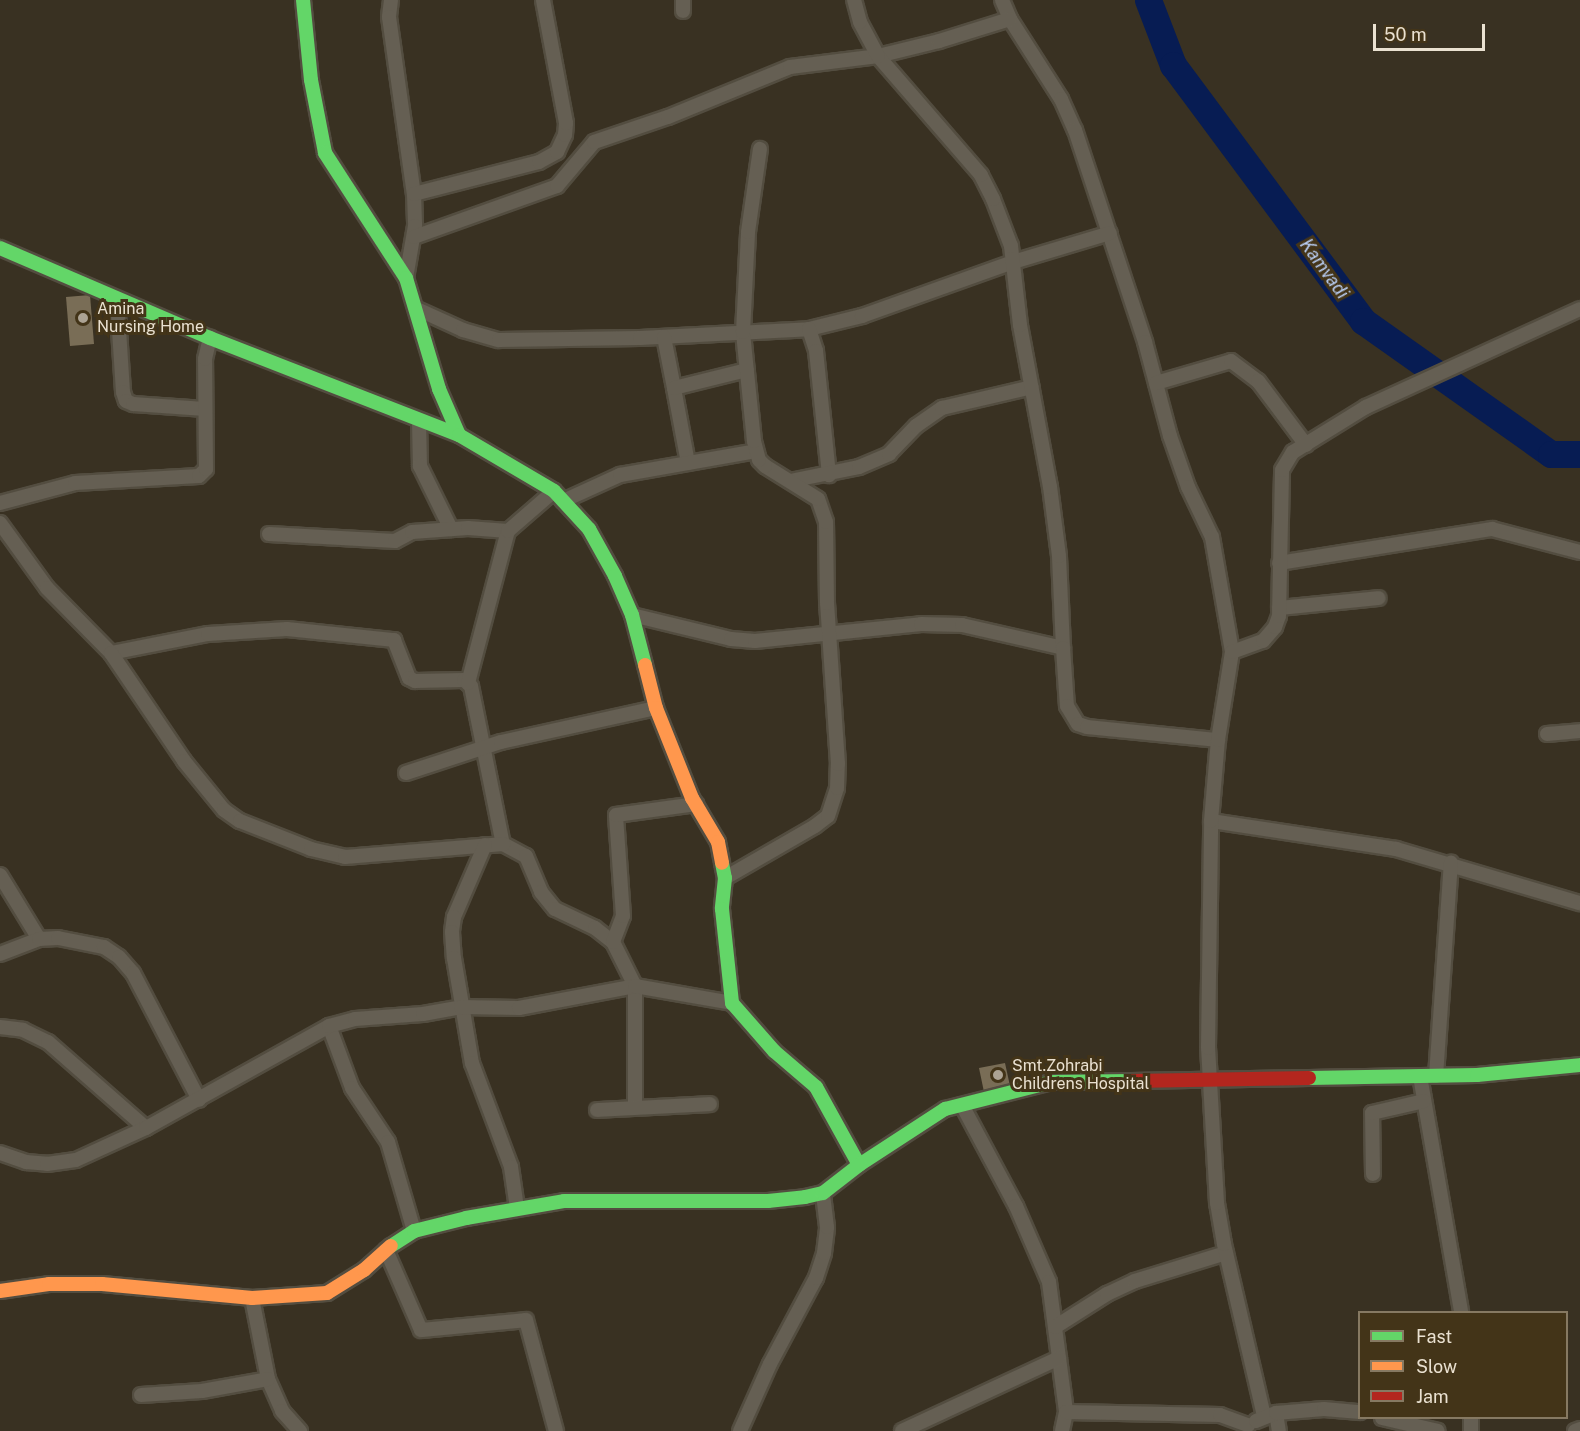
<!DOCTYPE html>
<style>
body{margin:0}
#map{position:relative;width:1580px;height:1431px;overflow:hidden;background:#393122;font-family:"Public Sans",sans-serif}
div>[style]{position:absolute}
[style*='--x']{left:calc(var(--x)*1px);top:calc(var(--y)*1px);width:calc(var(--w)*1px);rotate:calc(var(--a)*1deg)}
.river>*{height:27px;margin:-13.5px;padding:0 13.5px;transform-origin:13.5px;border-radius:13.5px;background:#071c53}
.building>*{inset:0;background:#796d56}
.roads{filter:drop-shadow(2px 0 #534d40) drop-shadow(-2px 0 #534d40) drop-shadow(0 2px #534d40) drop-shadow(0 -2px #534d40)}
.street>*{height:14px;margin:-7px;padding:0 7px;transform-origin:7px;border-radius:7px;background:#655f53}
.fast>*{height:14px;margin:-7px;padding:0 7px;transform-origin:7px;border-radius:7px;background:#63d668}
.slow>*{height:14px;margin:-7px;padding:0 7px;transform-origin:7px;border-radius:7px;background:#ff974d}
.jam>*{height:14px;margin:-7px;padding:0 7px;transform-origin:7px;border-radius:7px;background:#b3261e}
.dots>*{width:16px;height:16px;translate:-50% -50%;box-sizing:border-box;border:3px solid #433418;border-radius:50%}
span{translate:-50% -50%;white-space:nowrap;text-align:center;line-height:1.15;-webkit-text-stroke:6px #433418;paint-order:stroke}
.poi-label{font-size:16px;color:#eae1d1}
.left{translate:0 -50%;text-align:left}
.water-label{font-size:18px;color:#b9cef4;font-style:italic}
.legend{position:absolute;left:1358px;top:1311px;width:210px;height:108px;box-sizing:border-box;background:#433418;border:2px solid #867962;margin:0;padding:8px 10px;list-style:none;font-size:18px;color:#eae1d1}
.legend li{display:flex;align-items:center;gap:12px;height:30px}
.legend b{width:30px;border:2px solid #867962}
.scale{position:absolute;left:1373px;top:24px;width:112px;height:27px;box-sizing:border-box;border:3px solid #eae1d1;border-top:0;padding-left:8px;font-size:18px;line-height:21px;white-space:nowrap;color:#eae1d1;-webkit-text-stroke:4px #433418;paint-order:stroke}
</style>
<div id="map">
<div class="river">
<div style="--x:1148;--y:0;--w:70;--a:69"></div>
<div style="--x:1173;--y:65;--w:319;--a:53.4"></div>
<div style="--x:1363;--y:321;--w:230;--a:35.3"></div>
<div style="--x:1551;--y:454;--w:29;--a:0"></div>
</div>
<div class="building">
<div style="clip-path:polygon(90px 295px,94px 344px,70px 346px,66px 297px)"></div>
<div style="clip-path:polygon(1005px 1063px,1010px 1086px,984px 1092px,979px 1068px)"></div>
</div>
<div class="roads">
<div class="street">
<div style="--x:391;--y:0;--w:17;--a:97"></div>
<div style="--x:389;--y:17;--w:179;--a:82"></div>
<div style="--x:414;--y:194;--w:32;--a:88"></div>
<div style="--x:415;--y:226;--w:53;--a:99.8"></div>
<div style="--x:1002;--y:0;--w:21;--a:67"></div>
<div style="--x:1010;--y:19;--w:95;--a:57.5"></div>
<div style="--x:1061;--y:99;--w:34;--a:66"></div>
<div style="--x:1075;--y:130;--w:223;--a:71.7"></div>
<div style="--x:1145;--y:342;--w:97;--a:75.1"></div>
<div style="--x:1170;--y:436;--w:54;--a:70.6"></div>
<div style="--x:1188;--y:487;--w:55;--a:64.4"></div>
<div style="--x:1212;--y:537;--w:117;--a:80.1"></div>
<div style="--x:683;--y:11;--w:11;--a:-90"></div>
<div style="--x:414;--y:194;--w:129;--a:-14.4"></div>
<div style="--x:539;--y:162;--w:21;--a:-29"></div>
<div style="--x:557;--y:152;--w:19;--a:-65"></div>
<div style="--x:565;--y:135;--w:12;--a:-85"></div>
<div style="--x:566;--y:123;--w:125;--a:-100.6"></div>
<div style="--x:414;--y:237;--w:152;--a:-19.6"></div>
<div style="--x:557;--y:186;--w:57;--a:-49.9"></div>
<div style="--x:594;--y:142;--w:78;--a:-18.7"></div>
<div style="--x:668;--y:117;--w:132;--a:-22.3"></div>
<div style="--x:790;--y:67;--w:89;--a:-7.1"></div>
<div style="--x:878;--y:56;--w:63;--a:-13.8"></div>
<div style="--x:939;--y:41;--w:74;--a:-17.2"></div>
<div style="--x:117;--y:299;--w:93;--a:86.3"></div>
<div style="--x:123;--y:392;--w:9;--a:72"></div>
<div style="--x:126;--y:401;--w:8;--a:23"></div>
<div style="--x:133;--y:404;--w:72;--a:4"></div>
<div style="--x:417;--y:309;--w:51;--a:24.5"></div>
<div style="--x:463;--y:330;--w:37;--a:16"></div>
<div style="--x:499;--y:340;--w:141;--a:-0.8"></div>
<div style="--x:640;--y:338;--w:169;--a:-3"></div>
<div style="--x:809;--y:329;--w:55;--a:-13.8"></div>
<div style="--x:862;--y:316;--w:160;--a:-19.7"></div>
<div style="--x:1013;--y:262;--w:101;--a:-16.6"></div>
<div style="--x:809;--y:329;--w:23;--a:72"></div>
<div style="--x:816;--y:351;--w:125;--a:84"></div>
<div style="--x:664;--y:337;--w:52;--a:78.9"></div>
<div style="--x:1156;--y:383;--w:78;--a:-16.3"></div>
<div style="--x:1231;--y:361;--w:34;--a:37"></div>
<div style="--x:1258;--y:381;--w:80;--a:53.1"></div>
<div style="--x:419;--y:420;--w:46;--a:88.8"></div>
<div style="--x:420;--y:466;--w:70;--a:63.8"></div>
<div style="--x:688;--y:463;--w:76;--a:-100.6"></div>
<div style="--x:674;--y:388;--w:75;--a:-13.9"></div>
<div style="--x:790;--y:481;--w:70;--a:-11.5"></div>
<div style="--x:859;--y:467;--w:33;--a:-23"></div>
<div style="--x:889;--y:454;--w:39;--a:-46"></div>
<div style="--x:916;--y:426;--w:32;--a:-35"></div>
<div style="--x:942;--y:408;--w:92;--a:-13.1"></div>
<div style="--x:563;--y:501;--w:63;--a:-24.5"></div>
<div style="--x:620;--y:475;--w:138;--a:-10"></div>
<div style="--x:0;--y:503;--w:78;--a:-14.9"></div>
<div style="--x:75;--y:483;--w:124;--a:-3.2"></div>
<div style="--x:199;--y:476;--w:10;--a:-45"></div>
<div style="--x:206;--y:469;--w:110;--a:-90.5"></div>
<div style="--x:205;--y:359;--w:22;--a:-77"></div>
<div style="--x:0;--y:523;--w:80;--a:54.1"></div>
<div style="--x:47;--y:588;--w:91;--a:45.4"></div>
<div style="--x:111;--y:653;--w:99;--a:-11.1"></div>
<div style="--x:208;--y:634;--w:79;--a:-3.6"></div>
<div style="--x:287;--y:629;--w:108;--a:5.9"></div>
<div style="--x:394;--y:640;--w:41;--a:68.5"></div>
<div style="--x:409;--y:678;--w:7;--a:27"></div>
<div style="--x:415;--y:681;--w:49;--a:-1.2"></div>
<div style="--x:464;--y:680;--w:9;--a:41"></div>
<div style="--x:471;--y:686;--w:161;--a:78.6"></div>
<div style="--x:503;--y:844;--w:26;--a:28"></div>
<div style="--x:526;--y:856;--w:39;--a:67"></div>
<div style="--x:541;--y:892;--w:22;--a:51"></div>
<div style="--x:555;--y:909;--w:44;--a:25.4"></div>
<div style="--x:595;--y:928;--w:23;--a:38"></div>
<div style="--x:613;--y:942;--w:49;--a:63.4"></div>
<div style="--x:635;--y:986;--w:121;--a:90"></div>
<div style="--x:269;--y:534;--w:126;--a:3.2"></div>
<div style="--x:395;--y:541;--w:19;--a:-28"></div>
<div style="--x:412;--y:532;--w:56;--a:-4.1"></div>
<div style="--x:468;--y:528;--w:40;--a:4.3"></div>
<div style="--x:1279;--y:563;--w:216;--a:-9.1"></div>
<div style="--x:1492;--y:529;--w:91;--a:14.6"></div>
<div style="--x:1279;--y:608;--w:100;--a:-5.7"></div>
<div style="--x:632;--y:615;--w:102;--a:13.6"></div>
<div style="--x:731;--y:639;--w:24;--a:5"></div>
<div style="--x:755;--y:641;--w:167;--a:-5.8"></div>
<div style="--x:921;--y:624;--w:41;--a:1.4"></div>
<div style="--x:962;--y:625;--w:104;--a:12.8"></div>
<div style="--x:1063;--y:648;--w:92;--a:-92.5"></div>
<div style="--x:1059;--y:556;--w:70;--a:-97.4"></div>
<div style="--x:1050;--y:487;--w:165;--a:-100.5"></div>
<div style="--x:1020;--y:325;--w:80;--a:-96.5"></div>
<div style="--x:1011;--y:246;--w:50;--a:-111"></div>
<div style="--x:993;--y:199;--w:27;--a:-117"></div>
<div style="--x:981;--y:175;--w:157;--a:-130.9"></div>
<div style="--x:878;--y:56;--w:38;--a:-118"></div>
<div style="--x:860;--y:22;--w:23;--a:-105"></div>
<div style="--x:1063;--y:648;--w:58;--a:86.1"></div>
<div style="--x:1067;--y:706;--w:21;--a:59"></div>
<div style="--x:1078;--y:724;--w:9;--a:18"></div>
<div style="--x:1087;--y:727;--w:132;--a:5.7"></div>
<div style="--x:111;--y:653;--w:130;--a:55.9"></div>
<div style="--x:184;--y:761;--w:63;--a:50.8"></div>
<div style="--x:224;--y:810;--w:19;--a:35"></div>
<div style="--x:240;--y:821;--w:76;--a:21.5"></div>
<div style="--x:311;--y:849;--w:35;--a:13"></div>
<div style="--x:345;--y:857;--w:159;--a:-4.7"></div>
<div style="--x:468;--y:683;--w:157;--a:-75.3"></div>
<div style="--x:508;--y:531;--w:61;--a:-41"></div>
<div style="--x:1547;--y:734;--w:33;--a:-5"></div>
<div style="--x:406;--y:773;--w:100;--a:-18.1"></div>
<div style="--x:501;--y:742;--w:159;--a:-12.4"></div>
<div style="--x:1211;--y:821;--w:187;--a:8.6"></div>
<div style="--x:1396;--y:849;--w:192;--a:16.4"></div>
<div style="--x:485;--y:845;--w:78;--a:113.3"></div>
<div style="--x:454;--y:917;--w:15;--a:98"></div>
<div style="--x:452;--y:932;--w:26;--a:86"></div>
<div style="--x:454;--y:958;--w:107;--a:80.3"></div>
<div style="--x:472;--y:1063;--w:111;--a:69.4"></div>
<div style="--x:511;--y:1167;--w:41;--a:81.7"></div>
<div style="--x:0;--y:875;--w:75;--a:58.6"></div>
<div style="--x:725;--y:878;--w:104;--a:-30"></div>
<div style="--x:815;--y:826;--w:16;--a:-38"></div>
<div style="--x:828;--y:816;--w:29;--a:-72"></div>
<div style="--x:837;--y:788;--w:24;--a:-88"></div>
<div style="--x:838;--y:764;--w:161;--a:-93.9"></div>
<div style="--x:827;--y:603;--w:81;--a:-90.7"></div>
<div style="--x:826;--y:522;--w:24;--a:-109"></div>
<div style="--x:818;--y:499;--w:62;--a:-148.1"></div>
<div style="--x:765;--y:466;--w:8;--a:-135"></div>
<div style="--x:759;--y:460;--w:20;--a:-105"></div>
<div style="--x:754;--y:441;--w:110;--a:-95.8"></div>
<div style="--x:743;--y:332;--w:100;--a:-87.1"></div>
<div style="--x:748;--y:232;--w:84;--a:-81.8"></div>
<div style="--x:613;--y:942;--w:28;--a:-69"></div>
<div style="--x:623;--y:916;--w:101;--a:-94"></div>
<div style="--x:616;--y:815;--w:81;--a:-7.8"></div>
<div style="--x:0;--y:954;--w:42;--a:-21"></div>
<div style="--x:39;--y:939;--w:19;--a:-3"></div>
<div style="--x:58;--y:938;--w:47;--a:11.1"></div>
<div style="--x:104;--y:947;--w:18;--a:34"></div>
<div style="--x:119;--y:957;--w:21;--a:49"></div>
<div style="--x:133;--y:973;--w:143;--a:62.5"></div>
<div style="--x:329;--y:1026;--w:66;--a:69.6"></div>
<div style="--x:352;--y:1088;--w:65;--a:56.3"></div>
<div style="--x:388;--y:1142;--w:93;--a:73.7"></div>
<div style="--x:0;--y:1027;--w:23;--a:7"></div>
<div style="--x:23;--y:1030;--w:28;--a:26"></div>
<div style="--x:48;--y:1042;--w:130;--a:41.3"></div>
<div style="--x:1420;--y:1076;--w:240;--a:80.1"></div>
<div style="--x:1436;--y:1076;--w:214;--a:-86"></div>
<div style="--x:962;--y:1105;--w:115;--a:61.9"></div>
<div style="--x:1016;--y:1206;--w:83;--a:66.5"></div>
<div style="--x:1049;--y:1282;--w:131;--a:82.5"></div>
<div style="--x:1066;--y:1412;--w:19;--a:102"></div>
<div style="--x:597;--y:1110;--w:113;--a:-3"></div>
<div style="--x:0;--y:1153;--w:28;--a:19"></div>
<div style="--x:26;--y:1162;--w:21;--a:5"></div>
<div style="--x:47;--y:1164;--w:29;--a:-8"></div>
<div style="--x:76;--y:1160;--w:77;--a:-24.6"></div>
<div style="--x:146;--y:1128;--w:210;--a:-29.1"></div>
<div style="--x:329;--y:1026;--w:27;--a:-15"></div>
<div style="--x:355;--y:1019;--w:68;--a:-4.2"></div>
<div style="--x:423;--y:1014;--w:39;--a:-10"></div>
<div style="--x:461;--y:1007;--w:58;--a:1"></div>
<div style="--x:519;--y:1008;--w:118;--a:-10.7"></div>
<div style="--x:635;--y:986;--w:98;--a:9.9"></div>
<div style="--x:1373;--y:1174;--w:61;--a:-90.9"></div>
<div style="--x:1372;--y:1113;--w:53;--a:-13"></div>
<div style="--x:386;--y:1250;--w:87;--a:66.4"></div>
<div style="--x:421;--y:1330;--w:105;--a:-5.4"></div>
<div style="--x:526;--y:1320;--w:115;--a:74.9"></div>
<div style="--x:252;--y:1298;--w:83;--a:78.8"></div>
<div style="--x:268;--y:1379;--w:35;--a:66"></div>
<div style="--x:282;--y:1411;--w:27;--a:48"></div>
<div style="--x:1055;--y:1327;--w:62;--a:-32.4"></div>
<div style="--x:1107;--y:1294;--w:31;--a:-25"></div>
<div style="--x:1135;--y:1281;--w:95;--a:-17.1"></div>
<div style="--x:141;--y:1395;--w:61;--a:-3.8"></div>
<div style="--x:202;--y:1391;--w:67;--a:-10.3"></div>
<div style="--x:1066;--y:1412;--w:154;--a:1.1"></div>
<div style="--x:1220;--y:1415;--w:30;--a:20"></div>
<div style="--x:1276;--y:1413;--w:18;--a:81"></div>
<div style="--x:1264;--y:1416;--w:177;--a:-103.1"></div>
<div style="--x:1224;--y:1244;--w:42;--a:-99.7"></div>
<div style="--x:1217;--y:1203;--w:155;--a:-93.3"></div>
<div style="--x:1208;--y:1048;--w:227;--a:-89.2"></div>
<div style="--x:1211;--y:821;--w:81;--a:-85.1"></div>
<div style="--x:1218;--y:740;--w:89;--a:-81"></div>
<div style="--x:1232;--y:652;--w:33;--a:-20"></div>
<div style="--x:1263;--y:641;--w:18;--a:-49"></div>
<div style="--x:1275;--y:627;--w:12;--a:-70"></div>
<div style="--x:1279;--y:616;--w:146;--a:-88.8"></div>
<div style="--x:1282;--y:470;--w:21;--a:-59"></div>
<div style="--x:1293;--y:452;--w:86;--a:-31.7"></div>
<div style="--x:1366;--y:407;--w:235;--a:-24.6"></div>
<div style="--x:1382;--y:1418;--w:57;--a:13.1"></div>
<div style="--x:1471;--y:1418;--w:13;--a:90"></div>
<div style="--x:1256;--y:1421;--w:22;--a:-22"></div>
<div style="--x:1276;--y:1413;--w:48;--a:-4.8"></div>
<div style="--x:1324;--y:1409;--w:36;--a:5"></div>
<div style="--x:740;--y:1431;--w:73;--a:-65.9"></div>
<div style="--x:770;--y:1364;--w:98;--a:-61.9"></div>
<div style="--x:816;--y:1278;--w:26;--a:-72"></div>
<div style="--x:824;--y:1253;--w:26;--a:-83"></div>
<div style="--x:827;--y:1227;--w:34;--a:-97"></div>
<div style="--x:902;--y:1431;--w:173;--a:-24.9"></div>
<div style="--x:1575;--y:1431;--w:5;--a:-22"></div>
</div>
<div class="fast">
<div style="--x:303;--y:0;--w:80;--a:84.3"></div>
<div style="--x:311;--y:80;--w:74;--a:79.1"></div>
<div style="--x:325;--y:153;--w:149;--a:57.1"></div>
<div style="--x:406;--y:278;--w:116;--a:73.4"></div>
<div style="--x:439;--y:389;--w:50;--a:66.5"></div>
<div style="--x:0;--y:248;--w:228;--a:23.2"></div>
<div style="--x:210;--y:338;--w:267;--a:21.3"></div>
<div style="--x:459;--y:435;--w:110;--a:30.5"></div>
<div style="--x:554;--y:491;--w:52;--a:47.4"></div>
<div style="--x:589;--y:529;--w:54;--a:61"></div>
<div style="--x:615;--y:576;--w:43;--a:66.4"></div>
<div style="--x:632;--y:615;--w:52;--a:75.4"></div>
<div style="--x:722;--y:863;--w:15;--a:79"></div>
<div style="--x:725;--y:878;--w:31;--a:96"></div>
<div style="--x:722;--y:909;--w:95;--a:83.9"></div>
<div style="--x:732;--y:1003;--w:64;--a:48.8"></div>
<div style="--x:774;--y:1051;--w:55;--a:40.6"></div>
<div style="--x:816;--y:1087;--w:89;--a:61.1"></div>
<div style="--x:859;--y:1165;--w:103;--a:-33.1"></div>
<div style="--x:945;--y:1109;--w:110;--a:-14.2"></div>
<div style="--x:1052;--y:1082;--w:79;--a:-0.7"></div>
<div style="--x:1309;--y:1078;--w:168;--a:-1"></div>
<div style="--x:1477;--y:1075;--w:103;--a:-5.5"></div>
<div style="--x:391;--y:1246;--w:27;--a:-33"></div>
<div style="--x:414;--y:1231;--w:54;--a:-14"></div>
<div style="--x:466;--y:1218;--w:99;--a:-9.8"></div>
<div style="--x:564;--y:1201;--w:204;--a:0"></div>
<div style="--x:768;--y:1201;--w:37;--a:-6"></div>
<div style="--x:805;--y:1197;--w:18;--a:-13"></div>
<div style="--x:823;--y:1193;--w:46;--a:-37.9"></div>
</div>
<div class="slow">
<div style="--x:645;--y:665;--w:44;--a:75.7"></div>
<div style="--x:656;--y:708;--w:97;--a:68.2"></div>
<div style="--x:692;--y:798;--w:51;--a:59.4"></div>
<div style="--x:718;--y:842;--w:21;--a:79"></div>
<div style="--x:0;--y:1291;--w:49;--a:-8.1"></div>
<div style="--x:49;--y:1284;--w:53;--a:0"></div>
<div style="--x:102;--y:1284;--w:151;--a:5.3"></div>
<div style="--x:252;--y:1298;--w:75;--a:-3.8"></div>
<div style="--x:327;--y:1293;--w:44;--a:-31.9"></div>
<div style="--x:364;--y:1270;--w:36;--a:-42"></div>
</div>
<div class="jam">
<div style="--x:1131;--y:1081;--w:178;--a:-1"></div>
</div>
</div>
<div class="dots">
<div style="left:83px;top:318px;background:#aca394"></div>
<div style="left:998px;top:1075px;background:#aca394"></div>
</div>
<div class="poi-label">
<span class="left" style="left:97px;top:318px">Amina<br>Nursing Home</span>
<span class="left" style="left:1012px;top:1075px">Smt.Zohrabi<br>Childrens Hospital</span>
</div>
<div class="water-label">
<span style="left:1324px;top:269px;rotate:54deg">Kamvadi</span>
</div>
<ul class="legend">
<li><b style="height:8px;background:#63d668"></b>Fast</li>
<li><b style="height:8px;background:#ff974d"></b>Slow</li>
<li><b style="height:8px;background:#b3261e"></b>Jam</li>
</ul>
<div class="scale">50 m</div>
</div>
